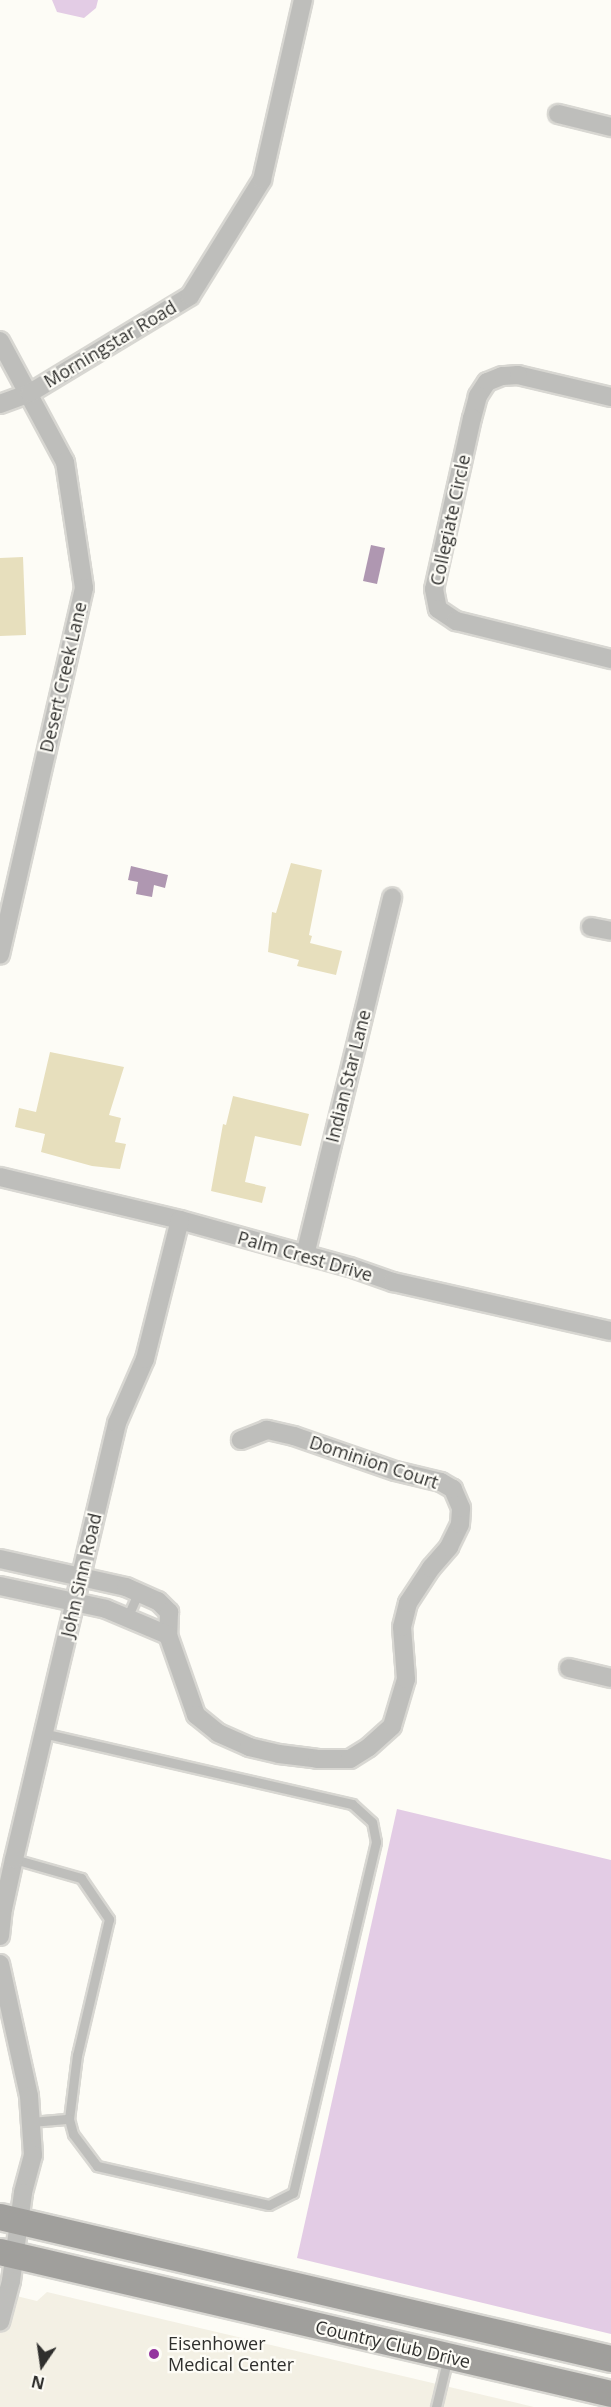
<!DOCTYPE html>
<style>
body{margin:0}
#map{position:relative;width:611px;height:2407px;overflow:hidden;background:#fdfcf6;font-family:"Open Sans",sans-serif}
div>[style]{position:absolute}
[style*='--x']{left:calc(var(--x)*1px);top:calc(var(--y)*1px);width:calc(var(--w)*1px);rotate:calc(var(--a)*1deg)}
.built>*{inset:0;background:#f3f0e4}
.green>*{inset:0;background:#e3cce5}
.water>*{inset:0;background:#af97b1}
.building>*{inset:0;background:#e7dfbd}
.roads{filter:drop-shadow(2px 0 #d8d7d2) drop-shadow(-2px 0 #d8d7d2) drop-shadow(0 2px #d8d7d2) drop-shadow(0 -2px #d8d7d2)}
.service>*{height:9px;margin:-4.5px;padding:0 4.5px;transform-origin:4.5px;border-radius:4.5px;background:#bebebb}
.minor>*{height:18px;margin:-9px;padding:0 9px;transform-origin:9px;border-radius:9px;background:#bebebb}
.secondary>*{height:26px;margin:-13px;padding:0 13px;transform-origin:13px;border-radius:13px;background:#a09f9c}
.dots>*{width:16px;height:16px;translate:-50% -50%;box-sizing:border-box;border:3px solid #fdfcf6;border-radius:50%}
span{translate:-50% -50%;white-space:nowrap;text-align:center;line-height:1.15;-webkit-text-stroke:4.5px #fdfcf6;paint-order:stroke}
.street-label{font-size:18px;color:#2f2f2d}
.poi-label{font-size:18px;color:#2f2f2d}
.left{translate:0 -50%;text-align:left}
.north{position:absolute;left:12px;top:2335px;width:60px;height:60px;-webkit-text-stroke:4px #fdfcf6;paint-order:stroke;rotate:193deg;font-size:16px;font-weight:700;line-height:24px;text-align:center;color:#2f2f2d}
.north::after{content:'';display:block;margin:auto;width:21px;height:27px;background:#2f2f2d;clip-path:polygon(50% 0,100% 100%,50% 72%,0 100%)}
</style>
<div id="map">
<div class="built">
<div style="clip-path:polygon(0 2292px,37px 2301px,47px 2292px,534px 2407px,0 2407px)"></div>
</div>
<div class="green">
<div style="clip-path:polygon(52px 0,98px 0,96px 8px,84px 18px,57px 12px)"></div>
<div style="clip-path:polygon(397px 1809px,611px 1860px,611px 2334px,297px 2258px)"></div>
</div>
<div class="water">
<div style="clip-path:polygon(371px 545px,385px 548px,377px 584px,363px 581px)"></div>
<div style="clip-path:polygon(131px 866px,168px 875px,165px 888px,154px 885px,152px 897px,136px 894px,138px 882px,128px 880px)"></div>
</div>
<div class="building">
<div style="clip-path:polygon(23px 557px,26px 635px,0 636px,0 558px)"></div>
<div style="clip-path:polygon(291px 863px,322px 870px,309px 935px,312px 936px,310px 943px,342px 951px,336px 975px,297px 966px,299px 960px,268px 952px,272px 912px,276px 913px)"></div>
<div style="clip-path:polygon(50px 1052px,124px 1067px,109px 1115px,121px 1118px,115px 1142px,126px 1144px,120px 1169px,92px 1166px,41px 1152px,45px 1134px,15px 1127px,19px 1108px,36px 1112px)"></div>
<div style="clip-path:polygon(233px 1096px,309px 1114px,301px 1146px,255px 1136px,245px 1182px,266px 1187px,262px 1203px,211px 1191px,223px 1124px,226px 1125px)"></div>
</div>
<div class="roads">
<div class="service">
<div style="--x:127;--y:1618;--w:30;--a:-66"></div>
<div style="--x:14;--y:1859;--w:70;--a:15.8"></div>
<div style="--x:81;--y:1878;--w:50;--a:55.7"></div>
<div style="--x:109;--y:1919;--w:140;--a:103.2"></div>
<div style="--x:77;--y:2055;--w:64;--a:97.1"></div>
<div style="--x:31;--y:2122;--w:38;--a:-5"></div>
<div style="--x:69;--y:2119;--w:16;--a:75"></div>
<div style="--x:73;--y:2134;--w:40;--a:53"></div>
<div style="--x:97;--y:2166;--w:176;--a:12.8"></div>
<div style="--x:269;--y:2205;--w:27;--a:-27"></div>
<div style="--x:293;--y:2193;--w:361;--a:-76.7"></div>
<div style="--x:376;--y:1842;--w:20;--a:-101"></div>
<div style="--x:372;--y:1822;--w:27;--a:-138"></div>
<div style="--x:352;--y:1804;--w:317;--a:-167.1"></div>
<div style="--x:436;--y:2407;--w:51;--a:-76.5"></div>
</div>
<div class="minor">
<div style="--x:558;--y:114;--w:55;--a:13.8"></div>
<div style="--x:0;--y:341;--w:137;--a:61.8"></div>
<div style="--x:65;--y:462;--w:127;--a:81.4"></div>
<div style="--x:84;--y:588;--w:376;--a:102.9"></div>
<div style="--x:611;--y:397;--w:96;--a:-166.7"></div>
<div style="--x:518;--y:375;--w:16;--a:176"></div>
<div style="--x:502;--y:376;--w:16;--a:158"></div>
<div style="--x:487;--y:382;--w:17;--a:123"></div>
<div style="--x:478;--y:396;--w:23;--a:105"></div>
<div style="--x:472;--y:418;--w:175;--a:102.5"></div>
<div style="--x:434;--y:589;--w:20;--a:79"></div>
<div style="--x:438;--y:609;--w:22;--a:34"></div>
<div style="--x:456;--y:621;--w:160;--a:13.8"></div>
<div style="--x:0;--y:404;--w:32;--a:-20"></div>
<div style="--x:30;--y:393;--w:187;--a:-31.2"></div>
<div style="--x:190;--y:296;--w:137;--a:-58.2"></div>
<div style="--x:262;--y:180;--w:185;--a:-77.2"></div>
<div style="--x:591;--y:927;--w:20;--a:11"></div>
<div style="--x:0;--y:1177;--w:185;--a:13.4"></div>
<div style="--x:180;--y:1220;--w:176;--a:15.5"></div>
<div style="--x:350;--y:1267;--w:46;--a:19.2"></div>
<div style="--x:393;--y:1282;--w:223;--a:12.7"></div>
<div style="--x:305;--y:1255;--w:368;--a:-76.3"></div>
<div style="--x:0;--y:1559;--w:129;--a:12.5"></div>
<div style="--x:126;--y:1587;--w:35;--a:24"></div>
<div style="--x:158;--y:1601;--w:16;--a:45"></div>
<div style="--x:169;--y:1612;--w:23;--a:92"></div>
<div style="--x:168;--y:1635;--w:85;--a:70.7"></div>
<div style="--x:196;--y:1715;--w:28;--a:39"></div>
<div style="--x:218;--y:1733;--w:34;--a:24"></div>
<div style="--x:249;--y:1747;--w:31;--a:13"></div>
<div style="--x:279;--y:1754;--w:38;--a:7"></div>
<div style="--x:317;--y:1759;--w:33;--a:0"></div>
<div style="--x:350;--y:1759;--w:22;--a:-32"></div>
<div style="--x:369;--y:1747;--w:31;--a:-42"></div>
<div style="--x:392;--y:1726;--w:49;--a:-73.4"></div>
<div style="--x:406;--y:1679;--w:52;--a:-94.4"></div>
<div style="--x:402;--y:1627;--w:25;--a:-76"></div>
<div style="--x:408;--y:1603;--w:42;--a:-56.7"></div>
<div style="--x:431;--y:1568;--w:28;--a:-49"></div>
<div style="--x:449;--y:1547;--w:25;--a:-64"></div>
<div style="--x:460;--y:1524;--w:16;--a:-86"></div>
<div style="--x:461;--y:1508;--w:21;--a:-113"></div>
<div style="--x:453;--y:1489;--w:14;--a:-150"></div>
<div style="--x:441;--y:1482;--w:47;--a:-166.6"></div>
<div style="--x:395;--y:1471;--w:107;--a:-160.9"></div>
<div style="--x:294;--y:1436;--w:28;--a:-167"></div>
<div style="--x:267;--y:1430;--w:28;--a:159"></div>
<div style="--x:0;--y:1586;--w:108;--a:12.2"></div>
<div style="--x:106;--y:1609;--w:67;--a:22.8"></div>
<div style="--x:569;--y:1668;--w:43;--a:13.4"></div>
<div style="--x:0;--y:1936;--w:27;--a:-84"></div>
<div style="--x:3;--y:1909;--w:51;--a:-77.6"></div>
<div style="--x:14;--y:1859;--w:448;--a:-76.7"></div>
<div style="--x:117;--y:1423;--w:70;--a:-66.4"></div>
<div style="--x:145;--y:1359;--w:143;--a:-75.9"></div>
<div style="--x:0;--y:1964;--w:135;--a:77.6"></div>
<div style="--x:29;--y:2096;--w:59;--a:86.1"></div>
<div style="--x:33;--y:2155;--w:39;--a:105"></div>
<div style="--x:23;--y:2193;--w:89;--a:97.8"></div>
<div style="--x:11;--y:2281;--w:42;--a:105"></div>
</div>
<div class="secondary">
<div style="--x:0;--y:2217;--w:627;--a:13.08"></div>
<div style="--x:0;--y:2252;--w:627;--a:13.08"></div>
</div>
</div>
<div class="dots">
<div style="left:154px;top:2354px;background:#94359e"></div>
</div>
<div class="street-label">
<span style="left:110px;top:344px;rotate:-31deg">Morningstar Road</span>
<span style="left:450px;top:520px;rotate:-78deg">Collegiate Circle</span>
<span style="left:63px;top:677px;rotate:-77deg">Desert Creek Lane</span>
<span style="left:348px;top:1076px;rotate:-76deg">Indian Star Lane</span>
<span style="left:305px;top:1256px;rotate:16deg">Palm Crest Drive</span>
<span style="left:374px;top:1462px;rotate:18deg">Dominion Court</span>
<span style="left:81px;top:1575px;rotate:-77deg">John Sinn Road</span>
<span style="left:393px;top:2344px;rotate:13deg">Country Club Drive</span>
</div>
<div class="poi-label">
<span class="left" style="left:168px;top:2354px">Eisenhower<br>Medical Center</span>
</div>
<div class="north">N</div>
</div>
